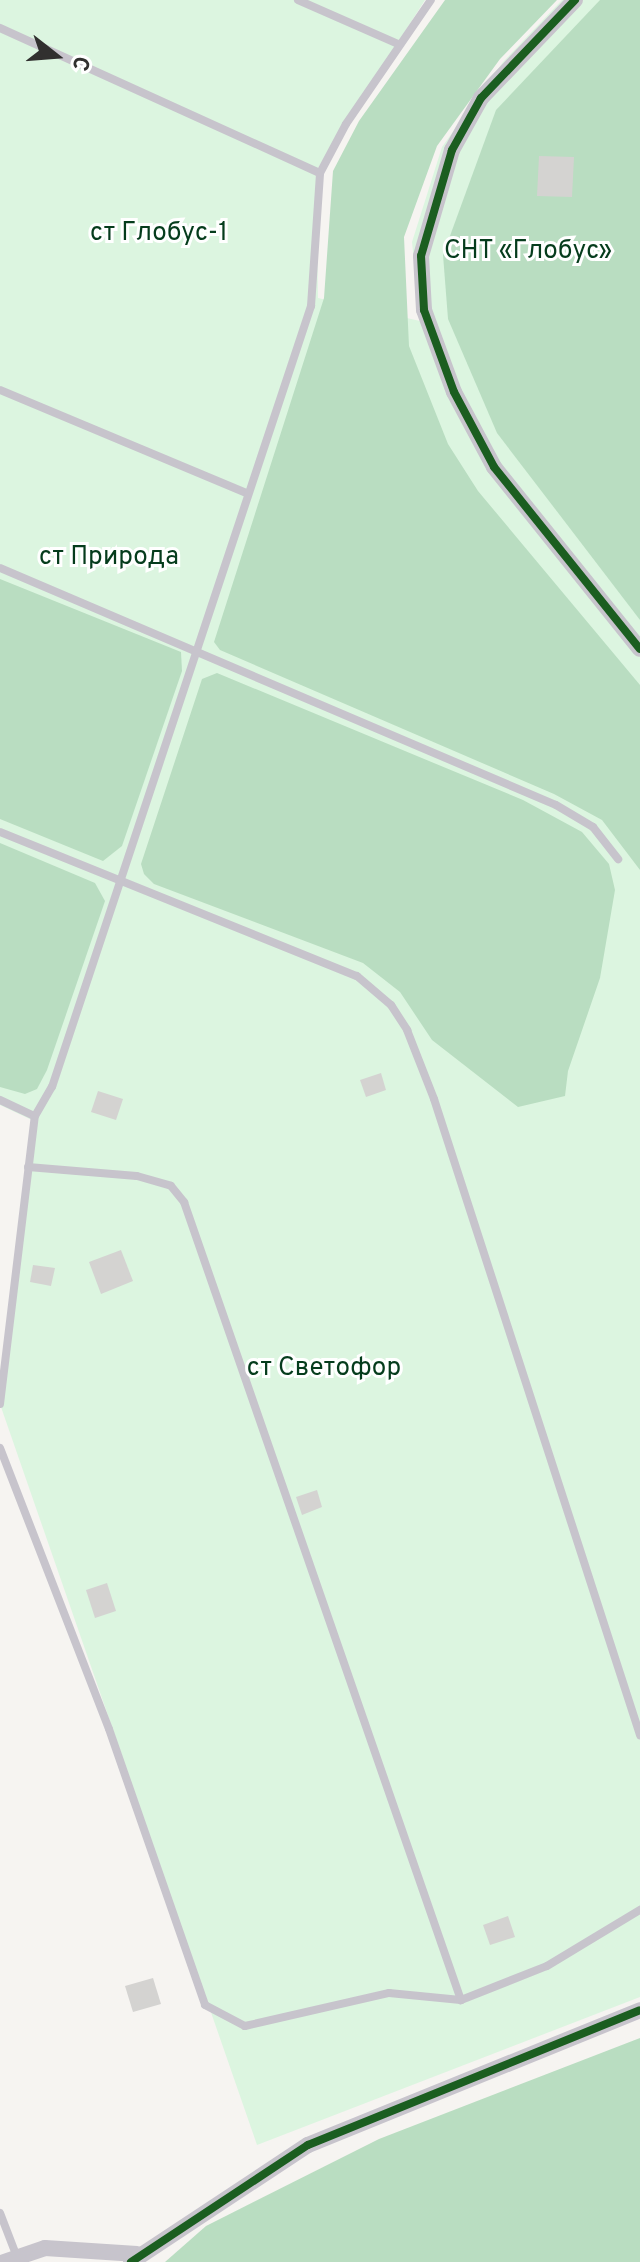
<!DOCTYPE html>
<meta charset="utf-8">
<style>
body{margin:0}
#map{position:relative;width:640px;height:2262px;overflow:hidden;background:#f6f4f1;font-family:Overpass,sans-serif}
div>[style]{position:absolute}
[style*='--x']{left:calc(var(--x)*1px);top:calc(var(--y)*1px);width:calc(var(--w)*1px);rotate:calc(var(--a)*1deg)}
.green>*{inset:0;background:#dcf5e0}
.forest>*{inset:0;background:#b9ddc1}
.building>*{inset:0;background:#d4d3d1}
.service>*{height:8px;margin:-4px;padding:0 4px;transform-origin:4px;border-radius:4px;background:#c7c4cc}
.minor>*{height:16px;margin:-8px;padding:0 8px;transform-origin:8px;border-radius:8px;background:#c7c4cc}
.cycleway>*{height:8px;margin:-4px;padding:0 4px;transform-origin:4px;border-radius:4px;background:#1b5e20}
span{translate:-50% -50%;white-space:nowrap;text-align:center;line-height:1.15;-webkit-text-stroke:6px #fff;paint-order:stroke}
.park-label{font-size:26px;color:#053c1c}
.north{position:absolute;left:16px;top:16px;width:80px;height:80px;-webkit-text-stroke:6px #fff;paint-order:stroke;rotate:107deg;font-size:22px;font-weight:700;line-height:32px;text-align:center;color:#31302f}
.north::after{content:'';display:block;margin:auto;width:28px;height:36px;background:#31302f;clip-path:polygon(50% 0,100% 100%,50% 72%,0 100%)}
</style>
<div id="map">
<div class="green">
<div style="clip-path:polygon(0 0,425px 0,316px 171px,318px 298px,420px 321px,412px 242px,442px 147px,503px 62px,562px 0,640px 0,640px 1997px,257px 2145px,1px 1407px,36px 1122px,0 1105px)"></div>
</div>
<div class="forest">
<div style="clip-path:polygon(445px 0,557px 0,500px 59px,437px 146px,404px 237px,409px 346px,448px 444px,478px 491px,640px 685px,640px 870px,602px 820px,554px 794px,220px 650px,214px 642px,324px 298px,333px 171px,359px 121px)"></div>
<div style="clip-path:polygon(600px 0,640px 0,640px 620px,497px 433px,448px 319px,443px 255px,496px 110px)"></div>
<div style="clip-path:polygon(0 579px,181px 652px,182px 671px,122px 846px,103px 861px,0 819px)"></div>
<div style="clip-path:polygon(217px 673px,523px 800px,582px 832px,609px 864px,615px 890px,600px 978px,568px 1071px,565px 1096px,518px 1107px,432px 1040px,400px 992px,363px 963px,154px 884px,144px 874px,141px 864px,202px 679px)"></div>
<div style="clip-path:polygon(0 843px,95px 883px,105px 901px,47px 1070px,37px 1089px,25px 1094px,0 1087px)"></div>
<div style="clip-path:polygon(640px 2038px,640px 2262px,165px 2262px,206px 2226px,379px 2139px)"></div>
</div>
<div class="building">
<div style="clip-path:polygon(539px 156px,574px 157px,572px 197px,537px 196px)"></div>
<div style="clip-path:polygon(381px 1073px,386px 1090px,366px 1097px,360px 1080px)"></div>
<div style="clip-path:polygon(98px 1091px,123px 1099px,116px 1120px,91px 1112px)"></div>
<div style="clip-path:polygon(121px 1250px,133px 1281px,101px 1294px,89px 1262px)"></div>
<div style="clip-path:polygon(33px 1265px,55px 1268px,51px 1286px,30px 1282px)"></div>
<div style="clip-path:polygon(317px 1490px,322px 1507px,302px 1515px,296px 1497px)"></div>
<div style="clip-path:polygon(107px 1583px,116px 1611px,95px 1618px,86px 1590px)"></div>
<div style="clip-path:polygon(508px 1916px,515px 1937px,490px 1945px,483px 1925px)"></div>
<div style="clip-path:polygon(153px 1978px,161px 2004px,133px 2012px,125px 1986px)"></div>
</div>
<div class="service">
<div style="--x:298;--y:0;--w:109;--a:23.7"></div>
<div style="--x:0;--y:28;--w:351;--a:24.4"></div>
<div style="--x:0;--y:390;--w:267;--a:22.7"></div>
<div style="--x:0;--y:568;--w:604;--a:23.09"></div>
<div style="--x:556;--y:805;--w:43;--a:30.7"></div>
<div style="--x:593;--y:827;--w:41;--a:52"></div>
<div style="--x:0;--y:832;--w:385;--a:22"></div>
<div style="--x:357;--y:976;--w:45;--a:40.5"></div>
<div style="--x:391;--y:1005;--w:30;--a:57"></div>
<div style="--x:407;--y:1030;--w:74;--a:68.6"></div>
<div style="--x:434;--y:1099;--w:669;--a:72.05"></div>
<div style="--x:0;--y:1100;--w:38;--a:25"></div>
<div style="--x:28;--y:1167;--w:109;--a:4.7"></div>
<div style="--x:137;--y:1176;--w:35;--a:16"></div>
<div style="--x:171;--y:1186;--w:21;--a:51"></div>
<div style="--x:184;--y:1202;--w:845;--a:70.86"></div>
<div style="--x:0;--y:1404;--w:290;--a:-83.1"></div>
<div style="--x:35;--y:1116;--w:34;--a:-60"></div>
<div style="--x:52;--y:1087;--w:823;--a:-71.65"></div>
<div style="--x:311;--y:306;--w:133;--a:-86.1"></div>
<div style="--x:320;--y:173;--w:55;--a:-62"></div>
<div style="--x:346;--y:124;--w:150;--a:-55.6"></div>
<div style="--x:0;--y:1448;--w:301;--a:68.8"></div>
<div style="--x:109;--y:1729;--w:292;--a:70.8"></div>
<div style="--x:205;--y:2005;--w:45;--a:27.7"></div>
<div style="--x:245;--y:2026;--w:148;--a:-12.9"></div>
<div style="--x:389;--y:1993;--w:72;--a:5.6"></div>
<div style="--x:461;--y:2000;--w:92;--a:-21.6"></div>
<div style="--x:547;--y:1966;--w:109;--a:-31.1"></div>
<div style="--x:0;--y:2213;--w:47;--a:68.9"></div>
</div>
<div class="minor">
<div style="--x:575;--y:0;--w:136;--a:133.8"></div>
<div style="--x:481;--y:98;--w:60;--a:119.1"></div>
<div style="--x:452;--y:150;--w:110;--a:106.3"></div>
<div style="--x:421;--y:256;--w:54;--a:86.8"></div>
<div style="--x:424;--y:310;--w:87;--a:69.9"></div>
<div style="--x:454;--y:392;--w:85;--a:61.9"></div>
<div style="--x:494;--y:467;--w:233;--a:51.3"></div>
<div style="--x:4;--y:2262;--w:43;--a:-18.9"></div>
<div style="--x:45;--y:2248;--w:92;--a:3.7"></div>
<div style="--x:131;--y:2262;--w:212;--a:-33.5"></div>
<div style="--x:308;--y:2145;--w:358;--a:-22.1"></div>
</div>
<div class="cycleway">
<div style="--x:575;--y:0;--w:136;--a:133.8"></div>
<div style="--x:481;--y:98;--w:60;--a:119.1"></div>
<div style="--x:452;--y:150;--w:110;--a:106.3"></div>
<div style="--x:421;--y:256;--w:54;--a:86.8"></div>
<div style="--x:424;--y:310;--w:87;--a:69.9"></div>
<div style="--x:454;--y:392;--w:85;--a:61.9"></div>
<div style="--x:494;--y:467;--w:233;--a:51.3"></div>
<div style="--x:131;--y:2262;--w:212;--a:-33.5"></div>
<div style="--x:308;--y:2145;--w:358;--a:-22.1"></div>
</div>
<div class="park-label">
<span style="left:159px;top:234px">ст Глобус-1</span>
<span style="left:528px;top:252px">СНТ «Глобус»</span>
<span style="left:109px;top:558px">ст Природа</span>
<span style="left:324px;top:1369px">ст Светофор</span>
</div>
<div class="north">С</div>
</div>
